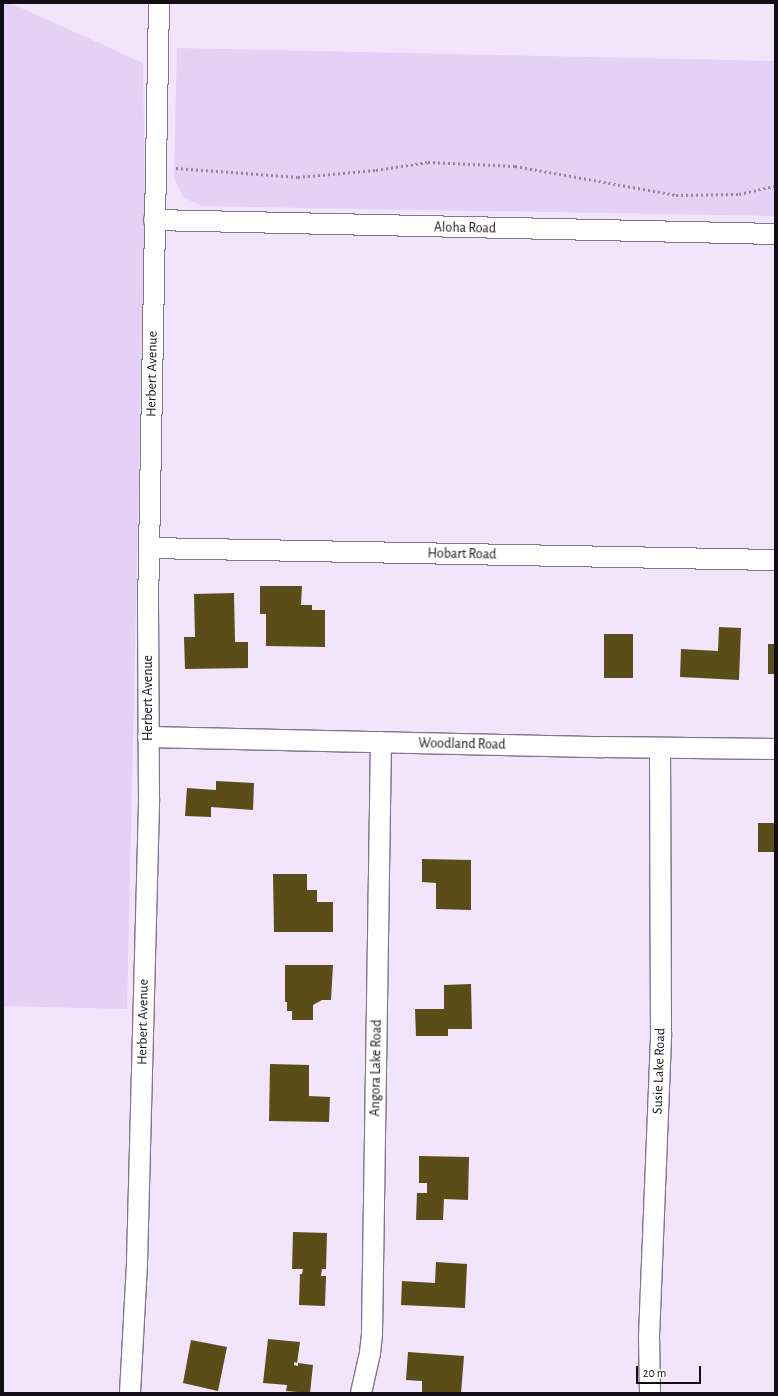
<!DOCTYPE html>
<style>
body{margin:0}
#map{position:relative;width:778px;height:1396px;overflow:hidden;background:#f1e4fb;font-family:"Alegreya Sans",sans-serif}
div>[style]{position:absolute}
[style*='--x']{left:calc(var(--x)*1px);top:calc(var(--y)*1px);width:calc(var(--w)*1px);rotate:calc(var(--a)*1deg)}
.green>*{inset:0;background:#e5d0f6}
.building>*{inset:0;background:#5b4d17}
.path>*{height:2.5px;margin-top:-1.25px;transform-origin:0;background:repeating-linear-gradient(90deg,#918898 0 2px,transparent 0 5px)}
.roads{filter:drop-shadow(1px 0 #81768b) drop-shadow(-1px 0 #81768b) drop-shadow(0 1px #81768b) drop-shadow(0 -1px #81768b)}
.street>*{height:20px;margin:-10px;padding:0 10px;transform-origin:10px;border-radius:10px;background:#fff}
span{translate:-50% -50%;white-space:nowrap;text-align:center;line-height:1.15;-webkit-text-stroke:4px #fff;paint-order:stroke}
.street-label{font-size:14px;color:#120e15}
.frame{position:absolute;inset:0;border:4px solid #120e15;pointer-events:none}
.scale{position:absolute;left:636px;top:1366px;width:65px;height:18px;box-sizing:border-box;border:2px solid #120e15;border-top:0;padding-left:5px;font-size:12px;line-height:14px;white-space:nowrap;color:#120e15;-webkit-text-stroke:3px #fff;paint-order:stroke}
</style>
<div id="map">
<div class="green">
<div style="clip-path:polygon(3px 3px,10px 3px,143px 63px,145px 200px,127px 1009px,3px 1006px)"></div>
<div style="clip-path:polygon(177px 48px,775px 61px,775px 216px,201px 206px,183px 197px,174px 177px)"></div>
</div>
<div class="building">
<div style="clip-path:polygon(260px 586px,302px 586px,301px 605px,312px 605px,312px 610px,325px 610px,325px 647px,266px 646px,266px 614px,260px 614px)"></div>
<div style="clip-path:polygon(234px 593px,235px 642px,248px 642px,248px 668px,185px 669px,184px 637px,195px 637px,194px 594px)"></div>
<div style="clip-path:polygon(719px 627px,741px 628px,739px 680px,680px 677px,681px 649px,718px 651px)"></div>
<div style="clip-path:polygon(604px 634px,633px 634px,633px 678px,604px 678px)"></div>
<div style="clip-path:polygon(768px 644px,775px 644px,775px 674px,768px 674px)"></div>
<div style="clip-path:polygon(216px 781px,254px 783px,253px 810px,211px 807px,211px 817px,185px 816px,187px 788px,216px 790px)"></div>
<div style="clip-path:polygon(758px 823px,775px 823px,775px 852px,758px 852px)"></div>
<div style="clip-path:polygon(422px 859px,471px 860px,471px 910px,436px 909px,436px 883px,422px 882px)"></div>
<div style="clip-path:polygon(273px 874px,307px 874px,307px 890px,317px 890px,317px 902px,333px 902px,333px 932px,274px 932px)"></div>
<div style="clip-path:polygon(285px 965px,333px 965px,331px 1000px,322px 1000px,313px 1005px,313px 1020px,292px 1020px,292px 1011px,287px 1011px,287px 1002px,285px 1002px)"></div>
<div style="clip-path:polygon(471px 984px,472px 1029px,448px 1029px,448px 1036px,416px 1036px,415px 1009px,444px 1009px,444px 985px)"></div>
<div style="clip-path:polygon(270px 1064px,309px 1065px,309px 1096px,330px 1097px,329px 1122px,269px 1121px)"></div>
<div style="clip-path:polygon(419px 1156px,469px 1157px,468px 1200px,444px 1199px,443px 1220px,416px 1220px,417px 1193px,427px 1193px,427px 1183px,419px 1183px)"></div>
<div style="clip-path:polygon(293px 1232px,327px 1233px,326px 1269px,322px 1269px,321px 1276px,326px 1276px,325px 1306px,299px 1305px,300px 1274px,302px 1274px,303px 1269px,292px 1269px)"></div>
<div style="clip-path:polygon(436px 1262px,467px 1264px,465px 1308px,401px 1305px,402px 1281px,435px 1283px)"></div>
<div style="clip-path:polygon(268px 1339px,300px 1342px,297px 1363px,294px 1362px,294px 1365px,298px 1366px,298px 1363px,313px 1365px,310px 1393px,286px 1391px,287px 1385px,263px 1383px)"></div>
<div style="clip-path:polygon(191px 1340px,227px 1347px,218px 1391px,183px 1383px)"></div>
<div style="clip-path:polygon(408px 1352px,464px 1356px,461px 1393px,422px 1393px,422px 1381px,406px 1380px)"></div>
</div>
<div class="path">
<div style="--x:176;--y:168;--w:122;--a:4.2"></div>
<div style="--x:298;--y:177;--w:78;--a:-5.1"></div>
<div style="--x:376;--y:170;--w:53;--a:-8.7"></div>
<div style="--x:428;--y:162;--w:87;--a:2.6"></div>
<div style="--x:515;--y:166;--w:164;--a:10.2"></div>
<div style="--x:676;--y:195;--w:63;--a:-0.9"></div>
<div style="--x:739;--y:194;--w:37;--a:-13"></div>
</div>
<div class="roads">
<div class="street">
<div style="--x:154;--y:220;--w:621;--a:1.29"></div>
<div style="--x:149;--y:548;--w:626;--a:1.1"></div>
<div style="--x:148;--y:737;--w:454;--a:1.3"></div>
<div style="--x:602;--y:747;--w:173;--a:0.7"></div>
<div style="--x:130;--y:1393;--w:131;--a:-86.9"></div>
<div style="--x:137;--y:1262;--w:464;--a:-88.5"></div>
<div style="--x:149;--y:798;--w:190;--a:-90.3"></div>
<div style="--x:148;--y:608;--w:605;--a:-88.96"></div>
<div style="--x:361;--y:1393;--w:41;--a:-77.3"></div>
<div style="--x:370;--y:1353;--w:20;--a:-84"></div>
<div style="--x:372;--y:1333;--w:591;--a:-89.13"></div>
<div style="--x:650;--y:1393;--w:56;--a:-91"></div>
<div style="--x:649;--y:1337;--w:304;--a:-87.7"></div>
<div style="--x:661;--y:1033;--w:285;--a:-90.2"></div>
</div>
</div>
<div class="street-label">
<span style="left:465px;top:228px;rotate:1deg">Aloha Road</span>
<span style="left:152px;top:374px;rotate:-89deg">Herbert Avenue</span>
<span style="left:462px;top:554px;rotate:1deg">Hobart Road</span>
<span style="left:148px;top:698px;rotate:-90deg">Herbert Avenue</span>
<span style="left:462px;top:744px;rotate:1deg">Woodland Road</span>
<span style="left:143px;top:1022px;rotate:-89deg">Herbert Avenue</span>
<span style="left:376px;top:1068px;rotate:-89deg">Angora Lake Road</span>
<span style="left:659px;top:1071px;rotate:-88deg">Susie Lake Road</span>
</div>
<div class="frame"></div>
<div class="scale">20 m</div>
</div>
